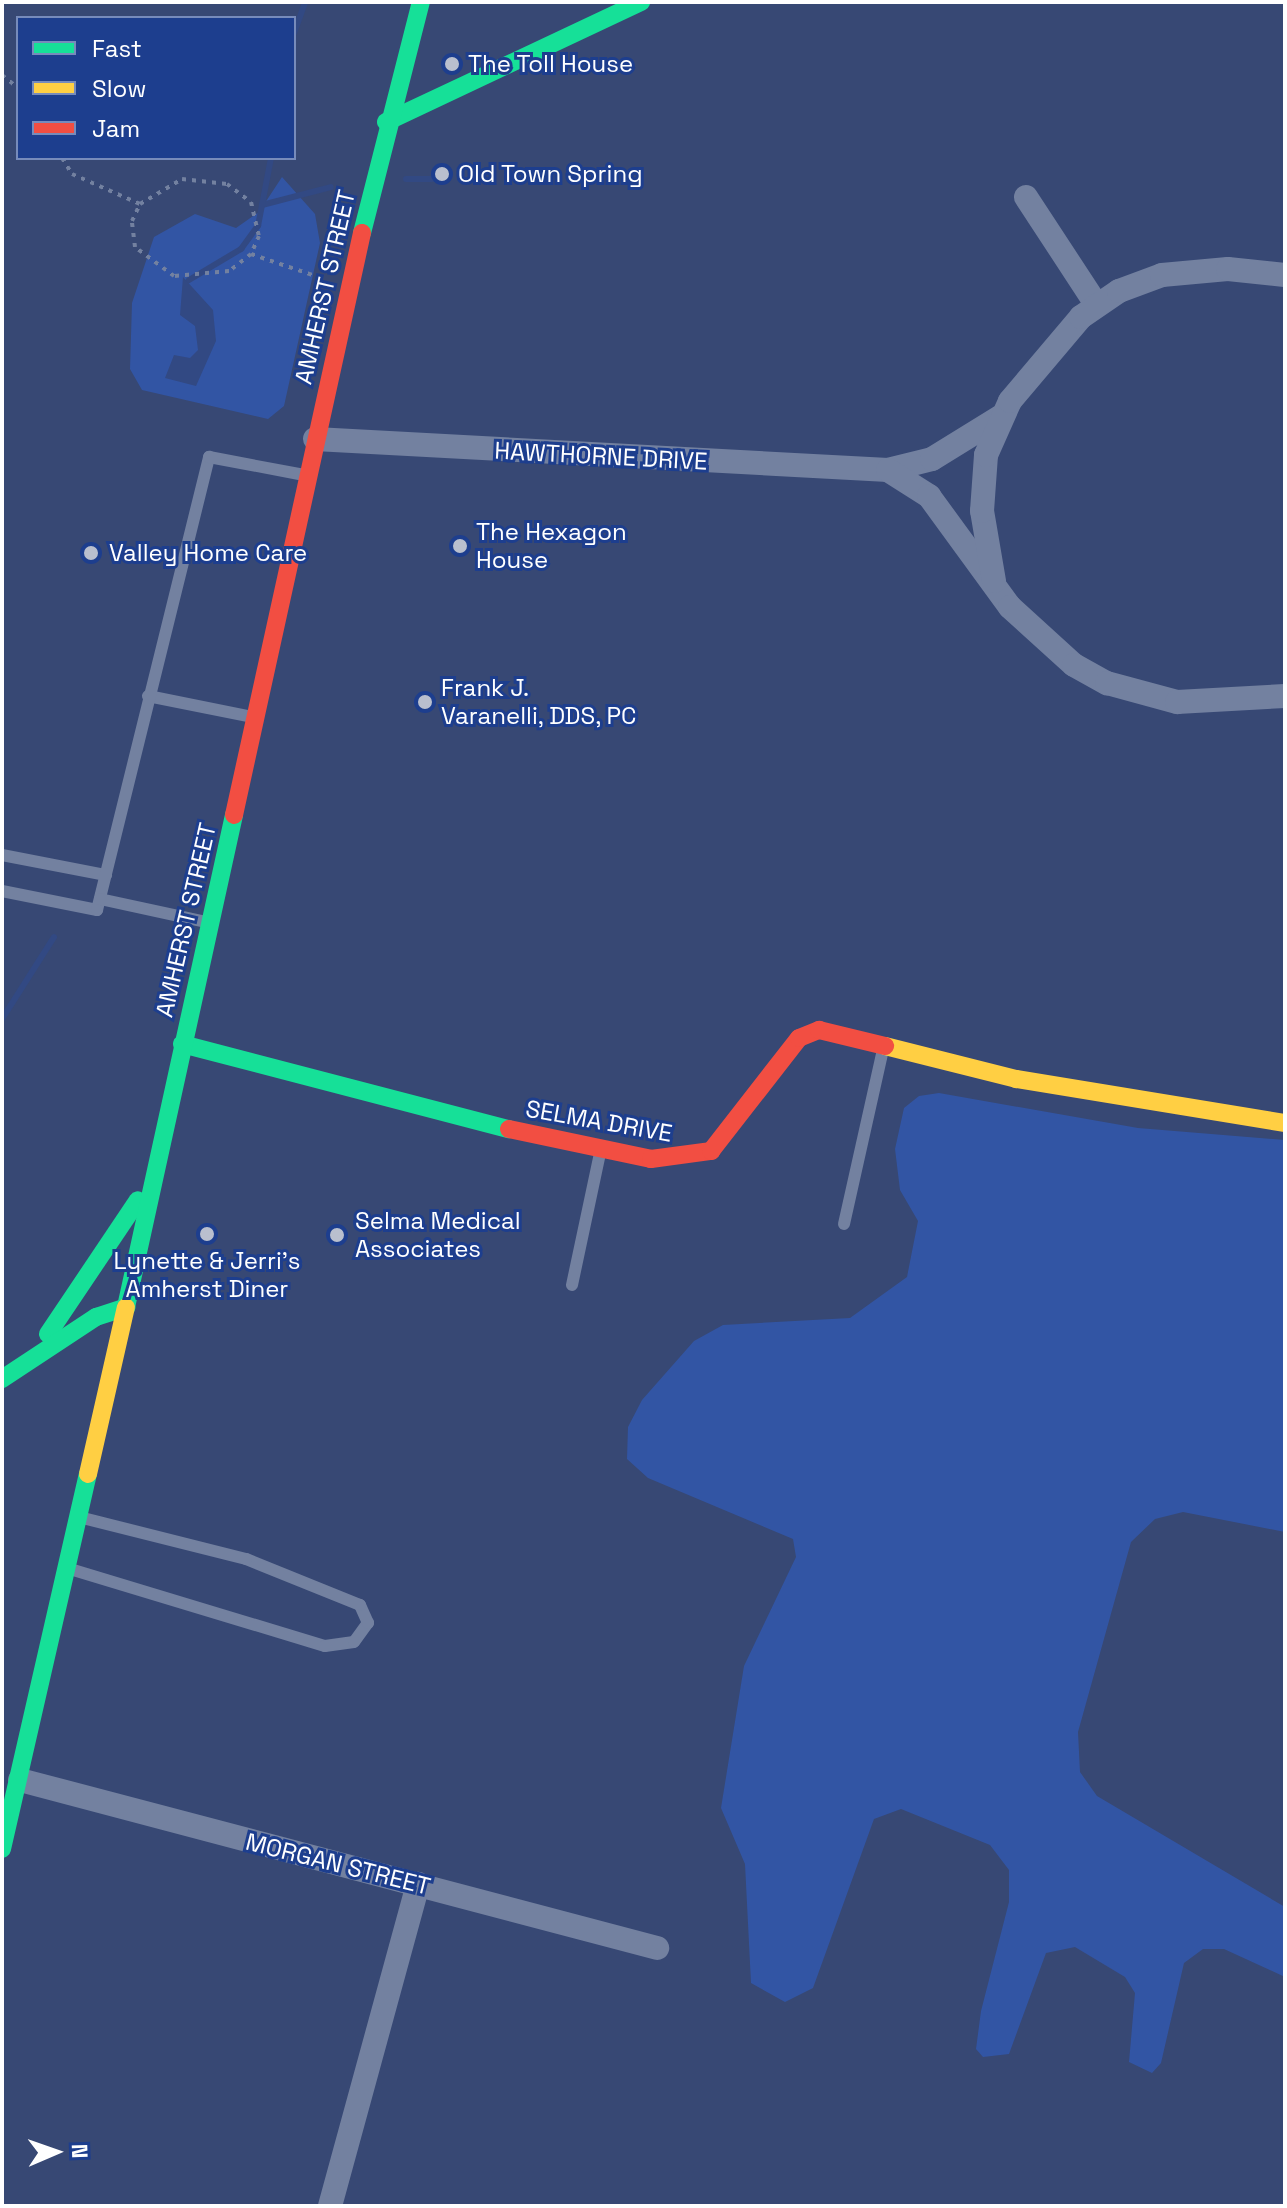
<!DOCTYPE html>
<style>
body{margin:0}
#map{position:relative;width:1287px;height:2208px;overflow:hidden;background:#374874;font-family:"Space Grotesk",sans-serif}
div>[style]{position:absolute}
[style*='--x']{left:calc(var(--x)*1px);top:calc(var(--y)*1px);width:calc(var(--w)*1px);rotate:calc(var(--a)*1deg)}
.green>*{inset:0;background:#3255a4}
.water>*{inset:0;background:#324983}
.stream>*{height:6px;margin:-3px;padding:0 3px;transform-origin:3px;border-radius:3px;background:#324983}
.path>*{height:4px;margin-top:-2px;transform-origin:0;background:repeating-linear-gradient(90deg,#7381a0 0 4px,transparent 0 10px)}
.lane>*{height:12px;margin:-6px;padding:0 6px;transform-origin:6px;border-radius:6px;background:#7381a0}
.street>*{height:24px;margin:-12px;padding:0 12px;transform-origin:12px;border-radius:12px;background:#7381a0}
.fast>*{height:18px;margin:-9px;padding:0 9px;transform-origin:9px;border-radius:9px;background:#16e098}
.slow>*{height:18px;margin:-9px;padding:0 9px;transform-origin:9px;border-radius:9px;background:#ffcf43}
.jam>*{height:18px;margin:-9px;padding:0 9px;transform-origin:9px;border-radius:9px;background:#f24e42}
.dots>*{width:22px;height:22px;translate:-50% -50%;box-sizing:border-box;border:4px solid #1d3e8e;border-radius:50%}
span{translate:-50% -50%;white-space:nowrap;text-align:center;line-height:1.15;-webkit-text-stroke:6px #1d3e8e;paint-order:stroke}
.poi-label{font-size:24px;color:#fff}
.left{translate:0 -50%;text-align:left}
.street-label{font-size:24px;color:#fff}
.frame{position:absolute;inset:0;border:4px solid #fff;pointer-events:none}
.legend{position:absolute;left:16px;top:16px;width:280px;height:144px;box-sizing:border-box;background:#1d3e8e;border:2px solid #778bbb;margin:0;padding:10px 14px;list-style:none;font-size:24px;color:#fff}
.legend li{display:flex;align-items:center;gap:16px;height:40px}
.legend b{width:40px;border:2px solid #778bbb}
.north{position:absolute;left:16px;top:2112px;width:80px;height:80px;-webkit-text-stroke:6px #1d3e8e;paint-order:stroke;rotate:88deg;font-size:22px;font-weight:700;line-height:32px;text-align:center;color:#fff}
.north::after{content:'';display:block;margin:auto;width:28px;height:36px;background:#fff;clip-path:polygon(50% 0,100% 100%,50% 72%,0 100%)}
</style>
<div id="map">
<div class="green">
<div style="clip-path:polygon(282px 177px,315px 214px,320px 243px,284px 406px,268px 419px,142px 390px,130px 369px,132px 303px,154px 237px,195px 214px,236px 228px,259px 212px)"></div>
<div style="clip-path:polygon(939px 1093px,1138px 1128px,1285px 1140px,1285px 1532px,1183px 1512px,1155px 1519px,1131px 1542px,1078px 1732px,1080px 1772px,1097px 1796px,1285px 1907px,1285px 1977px,1224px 1949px,1203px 1949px,1184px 1963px,1161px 2063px,1152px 2073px,1129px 2062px,1135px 1993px,1125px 1977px,1075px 1947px,1046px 1953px,1009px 2054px,983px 2057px,976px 2049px,981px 2011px,1009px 1902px,1009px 1870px,990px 1845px,901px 1809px,874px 1819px,813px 1988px,785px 2002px,751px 1983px,745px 1864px,721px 1808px,744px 1666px,796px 1557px,793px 1539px,648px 1478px,627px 1459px,628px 1427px,642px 1400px,694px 1341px,723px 1325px,850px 1318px,907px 1277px,918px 1221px,900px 1190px,895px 1149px,904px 1108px,919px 1096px)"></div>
</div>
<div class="water">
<div style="clip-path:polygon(183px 277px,213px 310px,216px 341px,196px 386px,165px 378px,174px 355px,190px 358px,198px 350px,195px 326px,180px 315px)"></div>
</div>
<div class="stream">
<div style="--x:294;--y:33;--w:33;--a:-70"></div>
<div style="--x:406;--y:179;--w:26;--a:0"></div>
<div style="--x:262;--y:205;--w:71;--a:-14.6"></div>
<div style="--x:189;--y:280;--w:61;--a:-30.8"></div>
<div style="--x:241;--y:249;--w:29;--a:-54"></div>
<div style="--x:258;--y:226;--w:69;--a:-79.2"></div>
<div style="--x:2;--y:1019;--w:97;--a:-57.6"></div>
</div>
<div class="path">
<div style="--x:2;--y:75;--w:21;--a:39"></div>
<div style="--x:62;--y:158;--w:19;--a:58"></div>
<div style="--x:72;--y:174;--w:74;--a:23.8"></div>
<div style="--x:140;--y:204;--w:49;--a:-30.8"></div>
<div style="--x:182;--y:179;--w:45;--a:6.3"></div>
<div style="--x:227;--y:184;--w:30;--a:37"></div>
<div style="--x:251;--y:202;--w:35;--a:77"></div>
<div style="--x:259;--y:236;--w:20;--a:114"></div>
<div style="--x:251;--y:254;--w:28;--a:142"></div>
<div style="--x:229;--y:271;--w:55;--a:174.8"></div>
<div style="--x:174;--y:276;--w:49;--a:-143.4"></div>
<div style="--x:135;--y:247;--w:26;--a:-97"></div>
<div style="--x:132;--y:221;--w:19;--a:-65"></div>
<div style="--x:251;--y:254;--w:77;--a:18.9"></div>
</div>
<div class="lane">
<div style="--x:148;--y:696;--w:106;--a:11.4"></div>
<div style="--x:2;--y:855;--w:106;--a:10.9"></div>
<div style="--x:2;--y:891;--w:97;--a:11.3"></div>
<div style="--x:97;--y:910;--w:467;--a:-76.1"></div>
<div style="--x:209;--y:457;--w:97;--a:10.7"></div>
<div style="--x:100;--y:899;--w:108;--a:12.2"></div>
<div style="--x:844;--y:1224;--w:178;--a:-77.4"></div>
<div style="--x:572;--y:1285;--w:139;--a:-78"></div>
<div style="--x:70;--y:1569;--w:266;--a:16.8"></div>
<div style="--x:325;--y:1646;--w:29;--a:-8"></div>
<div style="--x:354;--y:1642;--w:24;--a:-54"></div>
<div style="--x:368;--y:1623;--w:20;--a:-114"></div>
<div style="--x:360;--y:1605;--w:123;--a:-158"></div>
<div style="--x:246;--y:1559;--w:172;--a:-165.9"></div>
</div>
<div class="street">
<div style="--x:1026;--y:197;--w:128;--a:56.8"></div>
<div style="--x:315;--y:439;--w:574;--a:3.1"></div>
<div style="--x:888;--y:470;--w:45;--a:-14"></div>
<div style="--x:932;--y:459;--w:80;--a:-31.7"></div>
<div style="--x:888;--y:470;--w:49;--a:32.4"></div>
<div style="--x:929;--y:496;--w:137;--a:53.9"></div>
<div style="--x:1010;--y:607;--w:86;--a:42.2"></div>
<div style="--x:1074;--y:665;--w:38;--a:29"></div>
<div style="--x:1107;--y:683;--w:73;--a:15.2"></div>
<div style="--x:1177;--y:702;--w:108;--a:-3.2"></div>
<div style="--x:994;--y:581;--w:71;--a:-99.7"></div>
<div style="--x:982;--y:511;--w:56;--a:-85.9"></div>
<div style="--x:986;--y:455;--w:59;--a:-66"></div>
<div style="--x:1010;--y:401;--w:110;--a:-49.8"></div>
<div style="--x:1081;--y:317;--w:46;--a:-34.4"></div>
<div style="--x:1119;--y:291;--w:46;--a:-20.4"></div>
<div style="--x:1162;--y:275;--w:66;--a:-5.2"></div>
<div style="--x:1228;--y:269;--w:57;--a:6"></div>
<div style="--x:20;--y:1780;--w:659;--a:14.77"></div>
<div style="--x:330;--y:2206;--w:334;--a:-74.7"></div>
</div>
<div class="fast">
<div style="--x:386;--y:122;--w:282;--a:-25.2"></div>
<div style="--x:362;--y:233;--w:238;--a:-75.7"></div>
<div style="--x:182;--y:1044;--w:338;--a:14.6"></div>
<div style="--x:48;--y:1334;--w:161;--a:-56.1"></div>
<div style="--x:2;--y:1379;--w:113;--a:-33.4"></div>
<div style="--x:96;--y:1317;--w:32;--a:-18"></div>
<div style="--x:126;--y:1307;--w:504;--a:-77.62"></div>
<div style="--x:2;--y:1849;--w:385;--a:-77.1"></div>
</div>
<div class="slow">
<div style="--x:885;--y:1046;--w:135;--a:14.1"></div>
<div style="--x:1016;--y:1079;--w:273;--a:9.3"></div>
<div style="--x:88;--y:1474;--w:171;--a:-77.2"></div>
</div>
<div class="jam">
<div style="--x:234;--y:815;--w:596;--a:-77.6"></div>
<div style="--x:509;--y:1129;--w:145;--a:11.9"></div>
<div style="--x:651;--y:1159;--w:61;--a:-7.6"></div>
<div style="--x:711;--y:1151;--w:143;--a:-52.1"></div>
<div style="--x:799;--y:1038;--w:22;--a:-22"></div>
<div style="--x:819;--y:1030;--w:68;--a:13.6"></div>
</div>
<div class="dots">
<div style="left:452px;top:64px;background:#b9bfce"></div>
<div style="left:442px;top:174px;background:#b9bfce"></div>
<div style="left:460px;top:546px;background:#b9bfce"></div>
<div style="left:91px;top:553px;background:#b9bfce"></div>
<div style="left:425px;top:702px;background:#b9bfce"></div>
<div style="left:207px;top:1234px;background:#b9bfce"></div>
<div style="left:337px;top:1235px;background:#b9bfce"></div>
</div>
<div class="poi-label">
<span class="left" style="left:468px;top:64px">The Toll House</span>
<span class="left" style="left:458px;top:174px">Old Town Spring</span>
<span class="left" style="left:476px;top:546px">The Hexagon<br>House</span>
<span class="left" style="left:109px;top:553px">Valley Home Care</span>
<span class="left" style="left:441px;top:702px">Frank J.<br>Varanelli, DDS, PC</span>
<span class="left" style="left:355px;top:1235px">Selma Medical<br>Associates</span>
<span style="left:207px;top:1275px">Lynette &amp; Jerri's<br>Amherst Diner</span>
</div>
<div class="street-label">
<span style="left:325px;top:287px;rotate:-77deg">AMHERST STREET</span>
<span style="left:601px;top:456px;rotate:3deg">HAWTHORNE DRIVE</span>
<span style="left:186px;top:920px;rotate:-77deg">AMHERST STREET</span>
<span style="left:599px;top:1121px;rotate:10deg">SELMA DRIVE</span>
<span style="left:338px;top:1864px;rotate:14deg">MORGAN STREET</span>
</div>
<div class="frame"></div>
<ul class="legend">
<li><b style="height:10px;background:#16e098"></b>Fast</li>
<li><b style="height:10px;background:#ffcf43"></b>Slow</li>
<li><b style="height:10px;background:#f24e42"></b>Jam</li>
</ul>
<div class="north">N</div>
</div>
